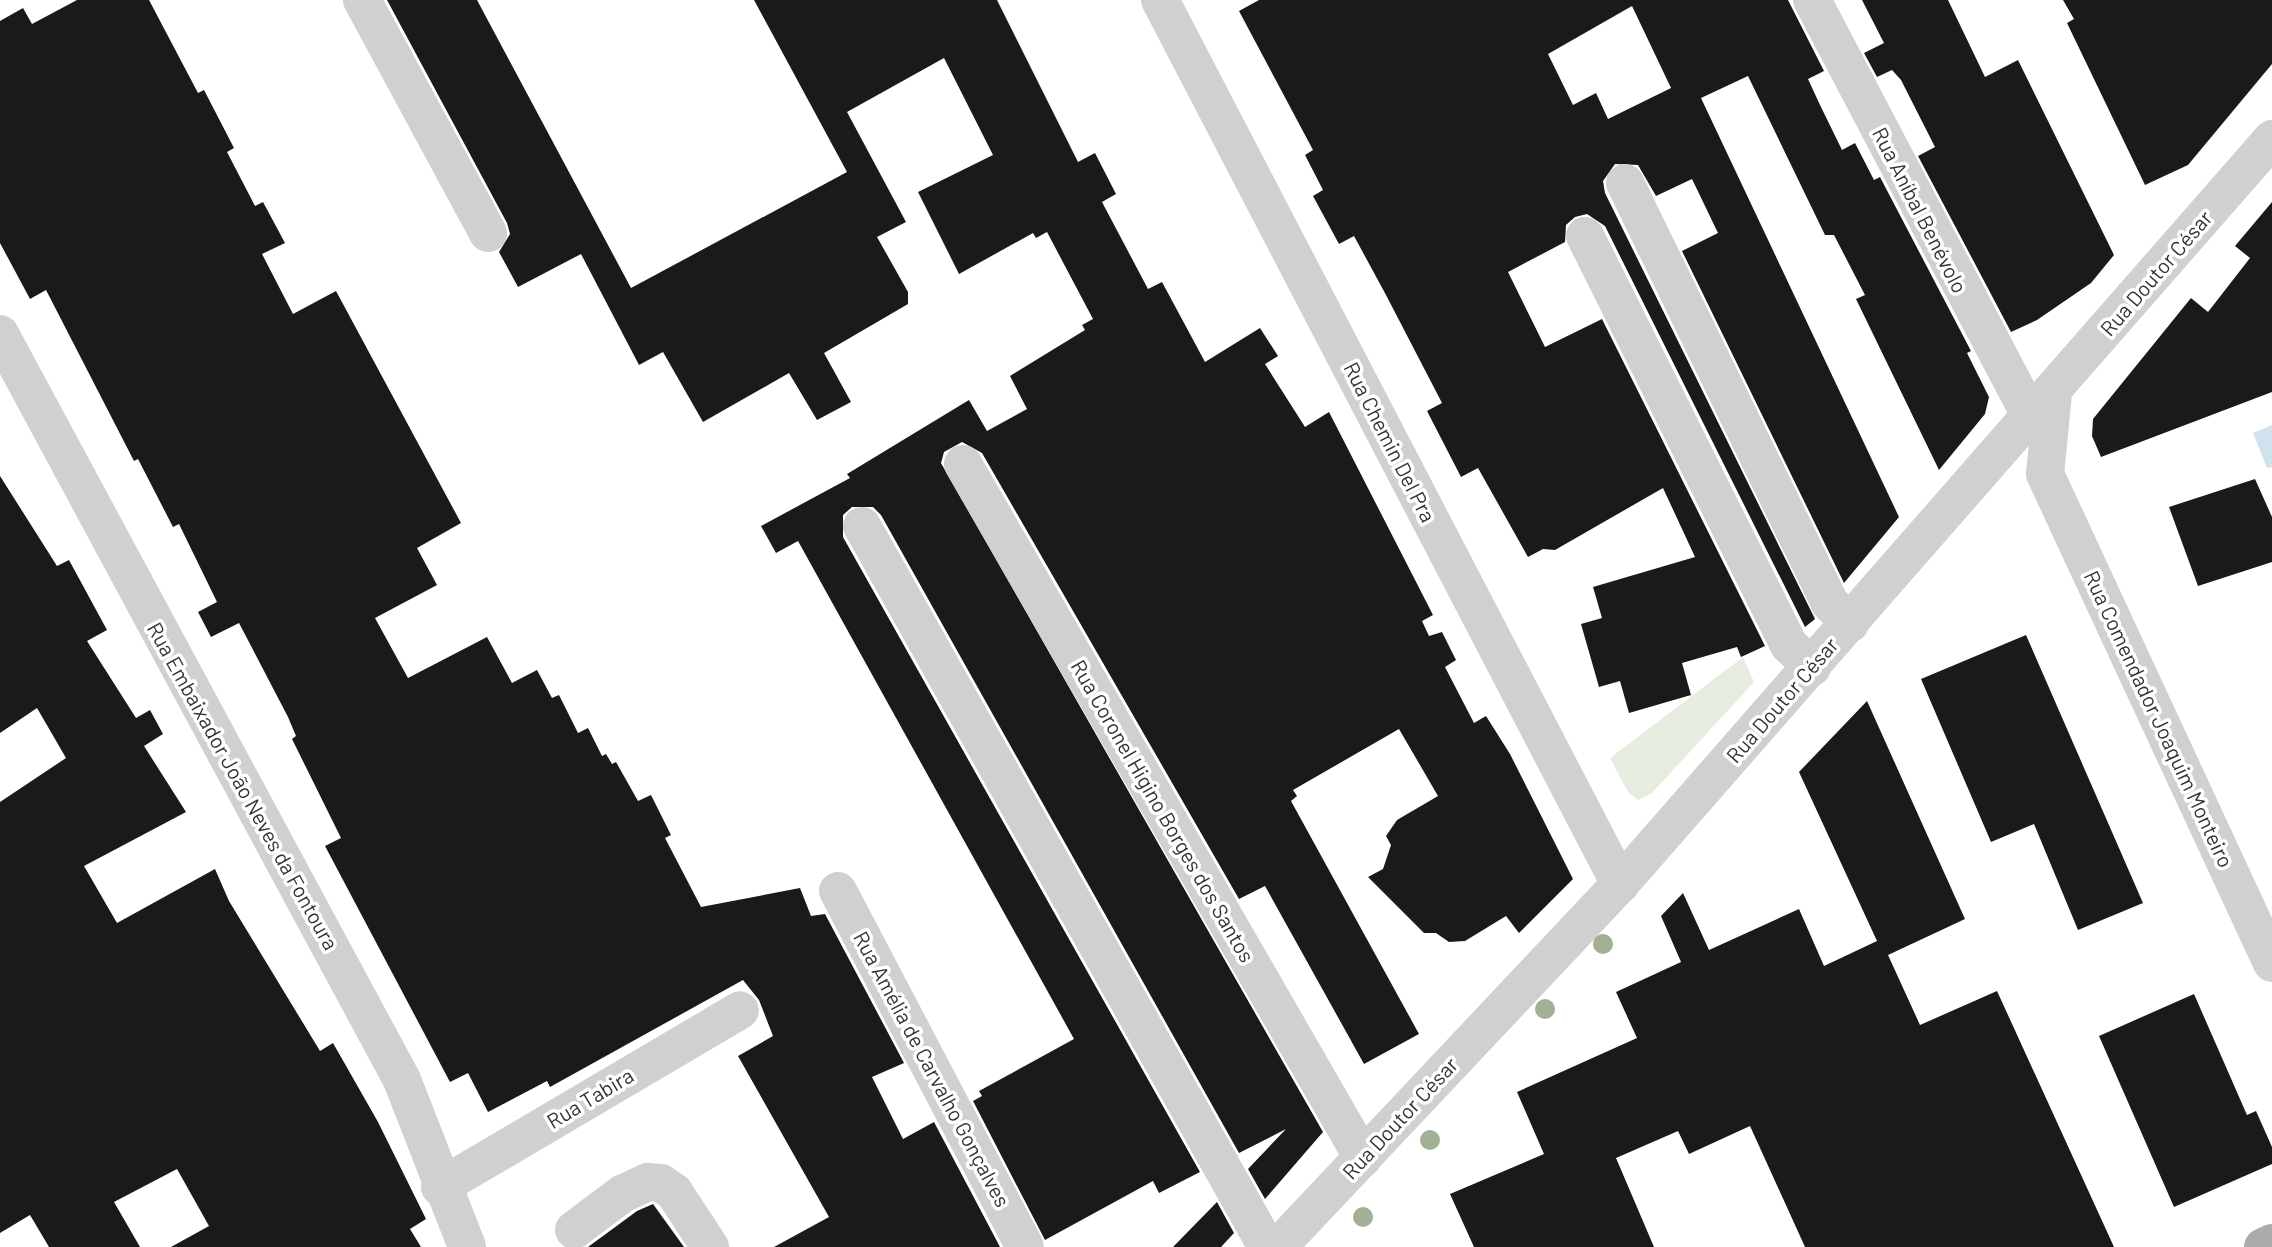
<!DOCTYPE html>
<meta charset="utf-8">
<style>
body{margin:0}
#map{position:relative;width:2272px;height:1247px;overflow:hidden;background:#fff;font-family:Barlow,sans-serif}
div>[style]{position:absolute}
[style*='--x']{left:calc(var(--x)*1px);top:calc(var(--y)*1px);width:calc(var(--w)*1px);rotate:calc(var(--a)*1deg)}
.green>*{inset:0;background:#e6ecdf}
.water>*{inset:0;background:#cfe2ee}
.building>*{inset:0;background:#1a1a1a}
.minor>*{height:38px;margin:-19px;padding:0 19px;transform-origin:19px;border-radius:19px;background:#d0d0d0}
.major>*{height:38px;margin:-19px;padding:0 19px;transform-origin:19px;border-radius:19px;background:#ababab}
.trees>*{width:20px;height:20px;margin:-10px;border-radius:50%;background:#a2b095}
span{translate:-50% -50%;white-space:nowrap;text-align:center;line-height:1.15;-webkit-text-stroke:7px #fff;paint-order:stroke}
.street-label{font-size:21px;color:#333}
</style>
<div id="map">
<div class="green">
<div style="clip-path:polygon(1743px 657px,1754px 682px,1652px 793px,1638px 800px,1628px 792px,1610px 758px)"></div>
</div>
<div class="water">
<div style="clip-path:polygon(2272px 425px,2272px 467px,2267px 468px,2253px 433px)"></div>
</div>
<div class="building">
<div style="clip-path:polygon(77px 0,149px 0,198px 93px,204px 90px,234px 148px,227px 152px,255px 206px,263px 202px,285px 243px,262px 254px,293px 314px,336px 291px,461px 523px,417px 548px,437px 585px,375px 618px,408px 678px,487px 637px,512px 683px,537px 670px,552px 698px,559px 695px,578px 733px,588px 728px,602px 756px,606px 754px,612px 764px,616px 762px,638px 801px,651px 795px,671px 835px,665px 838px,701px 907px,800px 888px,811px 916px,825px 914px,904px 1063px,872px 1077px,903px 1139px,934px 1122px,1000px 1247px,774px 1247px,829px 1217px,738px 1056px,773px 1036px,759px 1000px,743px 980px,550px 1087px,547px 1081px,488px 1112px,468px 1073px,450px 1082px,325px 846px,341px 838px,292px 739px,296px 736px,288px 717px,239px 623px,211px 637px,198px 612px,217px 602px,179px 524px,173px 527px,138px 459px,134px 461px,46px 290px,30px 299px,0 243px,0 21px,23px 8px,32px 24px)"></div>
<div style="clip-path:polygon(387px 0,477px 0,631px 288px,847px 172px,754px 0,997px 0,1078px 162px,1095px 153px,1116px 194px,1102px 202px,1148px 289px,1162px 282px,1205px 362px,1260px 328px,1278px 356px,1265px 364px,1305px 427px,1329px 412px,1433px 615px,1422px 621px,1429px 636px,1442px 632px,1456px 660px,1445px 667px,1474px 723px,1486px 716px,1510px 754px,1573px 879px,1519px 933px,1506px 916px,1465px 941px,1449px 942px,1436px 933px,1424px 933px,1368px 877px,1383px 869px,1391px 845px,1386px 836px,1397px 820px,1438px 796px,1399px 729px,1293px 790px,1297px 796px,1291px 801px,1419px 1034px,1364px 1064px,1265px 886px,1239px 899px,982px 453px,962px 442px,944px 452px,941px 463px,1323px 1132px,1265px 1199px,1248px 1169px,1286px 1129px,1239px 1153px,881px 515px,873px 507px,852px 507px,843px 515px,843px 537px,1200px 1172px,1159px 1193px,1153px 1181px,1045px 1240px,973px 1101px,982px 1096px,979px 1091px,1074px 1039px,798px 541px,776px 553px,761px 526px,850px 478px,847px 474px,969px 400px,987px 431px,1027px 409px,1010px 376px,1085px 330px,1082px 325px,1093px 319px,1047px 232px,1036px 238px,1033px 233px,959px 274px,918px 192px,993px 155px,944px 58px,847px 112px,906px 222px,877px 237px,908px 292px,908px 304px,824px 353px,851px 402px,817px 420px,789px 373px,703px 422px,663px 352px,639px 365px,581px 254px,518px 287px,499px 252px,510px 234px,507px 223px)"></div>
<div style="clip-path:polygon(evenodd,1259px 0,1788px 0,1824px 71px,1808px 79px,1820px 105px,1842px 150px,1855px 143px,1874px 180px,1880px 177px,1971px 351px,1967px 353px,1989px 397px,1985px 414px,1939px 470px,1856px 299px,1865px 295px,1834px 235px,1825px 235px,1748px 76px,1701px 98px,1899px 517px,1844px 583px,1682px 251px,1718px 233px,1692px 179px,1656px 196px,1638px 165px,1615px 164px,1603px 181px,1605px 193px,1815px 619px,1805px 627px,1605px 226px,1587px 214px,1575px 217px,1566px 225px,1565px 242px,1508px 272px,1545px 347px,1602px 319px,1765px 646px,1741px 657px,1737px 647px,1682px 663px,1691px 695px,1629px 713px,1620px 681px,1599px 687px,1581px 624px,1602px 618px,1593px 587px,1695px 557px,1663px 488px,1555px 550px,1543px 549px,1528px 557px,1478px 468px,1461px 477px,1427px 411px,1442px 403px,1386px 295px,1354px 236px,1339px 244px,1313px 196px,1323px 190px,1305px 155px,1313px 150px,1239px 11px,1259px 0,1632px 6px,1671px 88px,1608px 119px,1596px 93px,1573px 105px,1548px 54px,1632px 6px)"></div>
<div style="clip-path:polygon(1862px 0,1948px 0,1985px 77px,2018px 60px,2114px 255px,2091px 283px,2037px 320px,2011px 332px,1918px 156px,1935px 147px,1901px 80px,1892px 70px,1877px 77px,1864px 53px,1884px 43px)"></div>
<div style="clip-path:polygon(2063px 0,2272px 0,2272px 64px,2188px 165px,2145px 185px,2067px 23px,2074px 19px)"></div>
<div style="clip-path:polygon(2272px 202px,2272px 392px,2101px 457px,2092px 436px,2093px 419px,2191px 298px,2208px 312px,2250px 258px,2235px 246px)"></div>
<div style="clip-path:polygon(0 476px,57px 566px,69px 560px,107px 630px,87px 641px,136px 718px,150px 710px,163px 734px,144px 746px,186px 812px,84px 866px,117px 923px,215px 869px,229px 901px,320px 1051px,333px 1043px,378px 1122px,426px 1219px,410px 1229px,421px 1247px,171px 1247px,209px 1226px,177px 1169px,114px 1202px,140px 1247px,49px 1247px,30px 1215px,0 1233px,0 802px,66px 758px,37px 708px,0 733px)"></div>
<div style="clip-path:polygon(2255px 479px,2272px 517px,2272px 562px,2198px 586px,2169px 507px)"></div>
<div style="clip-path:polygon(2026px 635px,2143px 903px,2078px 930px,2034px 824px,1991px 842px,1921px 679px)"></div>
<div style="clip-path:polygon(1867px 701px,1965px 919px,1888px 955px,1920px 1025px,1997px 991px,2114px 1247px,1805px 1247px,1750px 1126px,1689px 1154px,1678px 1131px,1616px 1158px,1654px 1247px,1474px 1247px,1450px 1194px,1544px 1154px,1517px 1092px,1637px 1038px,1616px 992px,1681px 962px,1661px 916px,1683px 893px,1709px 950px,1799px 909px,1824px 966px,1877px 941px,1799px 772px)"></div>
<div style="clip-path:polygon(2194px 994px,2247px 1115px,2256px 1111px,2272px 1147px,2272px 1164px,2174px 1207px,2099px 1036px)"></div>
<div style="clip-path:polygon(1217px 1202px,1234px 1233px,1221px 1247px,1173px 1247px)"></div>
<div style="clip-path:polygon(653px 1204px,684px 1247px,588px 1247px,637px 1211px)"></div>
</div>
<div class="minor">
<div style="--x:362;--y:0;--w:265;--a:61.6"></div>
<div style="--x:1160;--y:0;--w:997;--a:62.51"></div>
<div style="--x:1812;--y:0;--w:472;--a:62.3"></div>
<div style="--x:1625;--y:183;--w:466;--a:64"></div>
<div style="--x:1829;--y:602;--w:30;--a:45"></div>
<div style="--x:1585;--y:236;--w:457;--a:63.5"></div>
<div style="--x:1789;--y:645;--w:32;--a:44"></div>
<div style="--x:0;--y:334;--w:847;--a:61.68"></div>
<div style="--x:402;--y:1080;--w:179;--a:68.7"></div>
<div style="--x:2053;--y:393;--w:81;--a:95.6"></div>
<div style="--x:2045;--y:474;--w:539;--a:65.1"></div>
<div style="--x:963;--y:464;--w:801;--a:60.04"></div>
<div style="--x:862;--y:526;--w:827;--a:60.68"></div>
<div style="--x:838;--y:891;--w:402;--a:62.3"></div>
<div style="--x:440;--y:1187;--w:348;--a:-30.5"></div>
<div style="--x:574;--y:1230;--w:60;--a:-36.9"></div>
<div style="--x:622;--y:1194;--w:29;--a:-25"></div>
<div style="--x:648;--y:1182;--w:13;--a:4"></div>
<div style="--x:661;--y:1183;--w:16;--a:35"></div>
<div style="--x:674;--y:1192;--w:66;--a:56.8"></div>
<div style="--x:1278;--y:1247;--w:499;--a:-46.7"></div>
<div style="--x:1620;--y:884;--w:990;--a:-48.81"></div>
</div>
<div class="major">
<div style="--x:2263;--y:1247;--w:10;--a:-24"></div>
</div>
<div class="trees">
<div style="left:1603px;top:944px"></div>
<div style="left:1545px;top:1009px"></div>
<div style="left:1430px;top:1140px"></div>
<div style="left:1363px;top:1217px"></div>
</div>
<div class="street-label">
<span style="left:1920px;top:210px;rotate:63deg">Rua Aníbal Benévolo</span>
<span style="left:2156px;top:273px;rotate:-49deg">Rua Doutor César</span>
<span style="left:1390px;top:442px;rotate:63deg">Rua Chemin Del Pra</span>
<span style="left:1782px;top:700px;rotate:-49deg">Rua Doutor César</span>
<span style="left:2159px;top:719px;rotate:65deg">Rua Comendador Joaquim Monteiro</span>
<span style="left:243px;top:786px;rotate:61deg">Rua Embaixador João Neves da Fontoura</span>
<span style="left:1163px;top:811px;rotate:60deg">Rua Coronel Higino Borges dos Santos</span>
<span style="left:932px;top:1069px;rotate:62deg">Rua Amélia de Carvalho Gonçalves</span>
<span style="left:590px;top:1098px;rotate:-31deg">Rua Tabira</span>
<span style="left:1400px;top:1118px;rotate:-47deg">Rua Doutor César</span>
</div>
</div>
